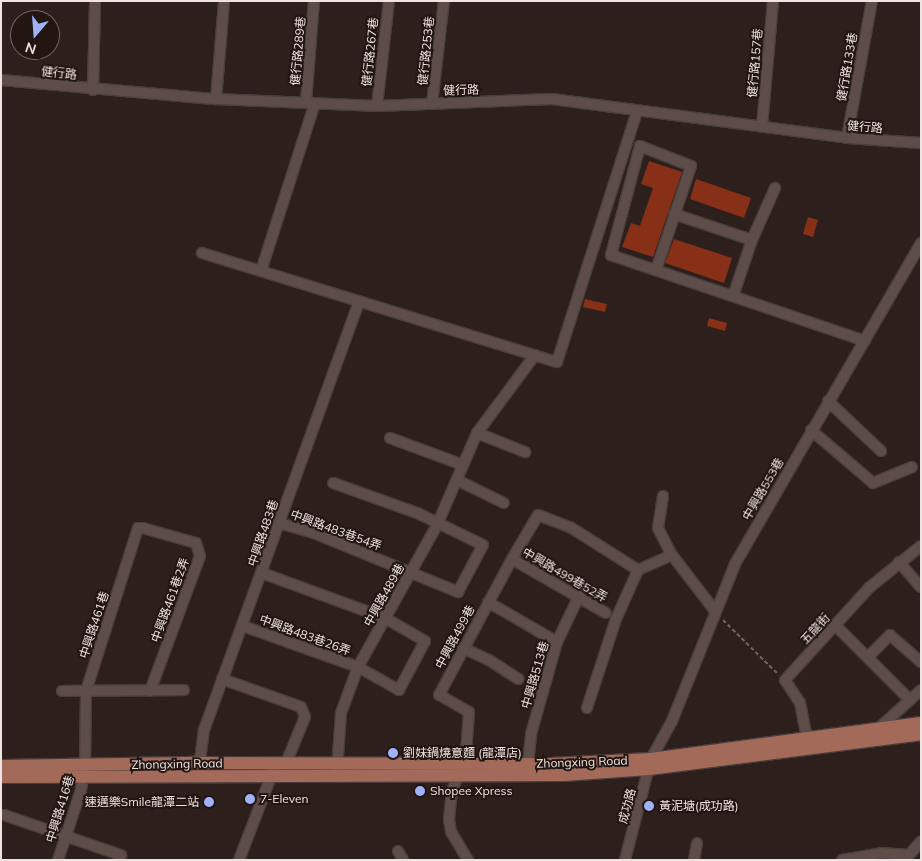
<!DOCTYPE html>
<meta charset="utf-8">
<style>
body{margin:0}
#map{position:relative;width:922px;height:861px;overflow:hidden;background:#2d1f1b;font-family:Mulish,"Noto Sans TC",sans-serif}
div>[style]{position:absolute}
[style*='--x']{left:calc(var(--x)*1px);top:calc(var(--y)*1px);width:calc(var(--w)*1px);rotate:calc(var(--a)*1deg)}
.building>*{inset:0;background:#873017}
.path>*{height:2px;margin-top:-1px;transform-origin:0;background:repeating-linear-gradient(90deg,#716561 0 4px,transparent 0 6.5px)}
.roads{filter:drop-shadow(1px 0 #493e3b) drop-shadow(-1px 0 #493e3b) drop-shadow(0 1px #493e3b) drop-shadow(0 -1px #493e3b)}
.minor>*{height:10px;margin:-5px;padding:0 5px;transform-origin:5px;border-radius:5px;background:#5d4c48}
.major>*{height:12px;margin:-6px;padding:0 6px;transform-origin:6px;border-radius:6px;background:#a36959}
.dots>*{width:14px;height:14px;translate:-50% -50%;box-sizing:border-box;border:2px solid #231612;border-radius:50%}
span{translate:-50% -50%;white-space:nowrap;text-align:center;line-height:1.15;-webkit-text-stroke:4px #231612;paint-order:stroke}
.street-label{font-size:12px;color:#eee4e1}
.poi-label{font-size:12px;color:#eee4e1}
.left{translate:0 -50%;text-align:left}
.right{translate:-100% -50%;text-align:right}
.frame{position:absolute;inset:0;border:2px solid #eee4e1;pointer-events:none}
.north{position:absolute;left:10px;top:10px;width:50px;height:50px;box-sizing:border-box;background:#231612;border:1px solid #746865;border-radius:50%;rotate:198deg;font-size:14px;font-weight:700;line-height:20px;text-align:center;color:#eee4e1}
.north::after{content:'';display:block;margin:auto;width:18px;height:22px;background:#a1b2fd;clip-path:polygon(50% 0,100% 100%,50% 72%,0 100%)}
</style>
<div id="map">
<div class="building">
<div style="clip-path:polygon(649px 161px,682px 172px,653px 257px,622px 247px,631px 223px,640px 226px,653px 188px,641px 184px)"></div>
<div style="clip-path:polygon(696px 179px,751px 198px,744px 218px,690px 199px)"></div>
<div style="clip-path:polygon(808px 217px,818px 220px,813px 237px,803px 234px)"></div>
<div style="clip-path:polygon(674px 239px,732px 258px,724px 283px,665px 263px)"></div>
<div style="clip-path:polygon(585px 299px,607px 304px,605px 312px,583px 307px)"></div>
<div style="clip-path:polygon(709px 318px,727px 323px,725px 331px,707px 326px)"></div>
</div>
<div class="path">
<div style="--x:723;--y:620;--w:76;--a:44.5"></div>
</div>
<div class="roads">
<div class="minor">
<div style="--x:1;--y:80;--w:216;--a:5.1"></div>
<div style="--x:216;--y:99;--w:161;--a:2.5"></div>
<div style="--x:377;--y:106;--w:175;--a:-2.3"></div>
<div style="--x:552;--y:99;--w:298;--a:7.5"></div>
<div style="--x:847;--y:138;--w:74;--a:3.9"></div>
<div style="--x:93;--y:90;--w:89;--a:-88.7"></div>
<div style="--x:216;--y:99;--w:98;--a:-85.3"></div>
<div style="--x:306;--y:102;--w:101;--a:-85.5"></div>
<div style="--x:432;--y:104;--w:104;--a:-83.4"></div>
<div style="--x:377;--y:106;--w:106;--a:-83.5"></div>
<div style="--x:762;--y:127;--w:126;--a:-85"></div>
<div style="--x:847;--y:138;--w:139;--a:-79.7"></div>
<div style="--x:674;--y:214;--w:82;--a:18.4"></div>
<div style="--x:752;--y:240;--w:59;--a:108.7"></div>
<div style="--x:752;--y:240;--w:57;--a:-66.1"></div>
<div style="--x:202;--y:253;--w:371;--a:17.1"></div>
<div style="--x:557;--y:362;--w:263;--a:-72.3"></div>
<div style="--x:656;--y:270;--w:110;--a:-71.4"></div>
<div style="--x:691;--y:166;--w:55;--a:-158.6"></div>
<div style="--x:640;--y:146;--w:113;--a:104.9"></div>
<div style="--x:611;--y:255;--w:268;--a:18.7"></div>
<div style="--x:261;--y:271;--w:176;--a:-72.2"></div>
<div style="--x:828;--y:401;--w:73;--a:43.3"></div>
<div style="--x:811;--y:430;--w:82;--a:40.5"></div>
<div style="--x:873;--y:483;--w:42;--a:-22.3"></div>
<div style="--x:477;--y:433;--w:52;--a:21.6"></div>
<div style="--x:390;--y:438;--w:78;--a:20.3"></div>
<div style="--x:457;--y:480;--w:52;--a:26.1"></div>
<div style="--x:663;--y:496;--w:32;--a:99"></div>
<div style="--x:658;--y:528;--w:30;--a:63"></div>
<div style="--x:672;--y:555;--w:71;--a:52.5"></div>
<div style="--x:279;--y:523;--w:36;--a:16"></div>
<div style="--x:314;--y:533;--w:156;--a:22.3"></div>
<div style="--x:458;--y:592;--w:53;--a:-62"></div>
<div style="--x:483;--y:545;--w:73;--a:-154.1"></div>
<div style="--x:417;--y:513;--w:89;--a:-160.3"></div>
<div style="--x:512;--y:559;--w:108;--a:29.9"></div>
<div style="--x:899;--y:562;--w:33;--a:49"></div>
<div style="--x:488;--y:602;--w:80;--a:30.1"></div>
<div style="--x:835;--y:625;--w:106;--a:45"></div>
<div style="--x:243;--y:626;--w:122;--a:19.6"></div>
<div style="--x:358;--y:667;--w:47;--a:29.3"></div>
<div style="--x:399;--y:690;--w:55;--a:-62"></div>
<div style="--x:425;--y:641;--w:46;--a:-150.1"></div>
<div style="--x:385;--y:618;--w:131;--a:-159.9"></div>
<div style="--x:463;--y:648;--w:29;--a:25"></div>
<div style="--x:489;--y:660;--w:35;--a:33"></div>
<div style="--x:868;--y:657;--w:31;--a:-45"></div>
<div style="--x:890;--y:635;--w:41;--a:41.1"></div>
<div style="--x:222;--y:679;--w:84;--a:19.5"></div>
<div style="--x:301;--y:707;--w:11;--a:68"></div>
<div style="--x:305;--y:717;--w:50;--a:112.4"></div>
<div style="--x:62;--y:691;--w:122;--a:-0.5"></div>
<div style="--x:587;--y:708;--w:94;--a:-72"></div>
<div style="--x:616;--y:619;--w:54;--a:-65.8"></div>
<div style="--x:638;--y:570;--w:37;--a:-24"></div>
<div style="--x:880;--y:727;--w:55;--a:-42.1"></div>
<div style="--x:808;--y:743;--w:41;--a:-101.3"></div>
<div style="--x:800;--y:703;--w:27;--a:-123"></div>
<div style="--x:785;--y:680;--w:126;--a:-47.6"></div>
<div style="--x:870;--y:587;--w:65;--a:-38.8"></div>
<div style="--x:528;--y:764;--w:30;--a:-84"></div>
<div style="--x:531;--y:734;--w:96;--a:-74.2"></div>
<div style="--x:557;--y:642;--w:51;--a:-64.4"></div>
<div style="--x:337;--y:770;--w:57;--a:-86"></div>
<div style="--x:341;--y:713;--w:49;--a:-69.7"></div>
<div style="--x:358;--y:667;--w:162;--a:-60.9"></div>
<div style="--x:437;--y:525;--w:100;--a:-66.5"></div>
<div style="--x:477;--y:433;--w:97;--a:-53.4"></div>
<div style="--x:198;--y:775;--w:45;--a:-82.4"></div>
<div style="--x:204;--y:730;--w:456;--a:-70.1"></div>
<div style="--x:4;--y:815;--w:124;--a:18.9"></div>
<div style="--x:398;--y:851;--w:10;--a:61"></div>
<div style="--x:58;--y:860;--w:74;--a:-71.8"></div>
<div style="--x:81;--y:790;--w:25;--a:-81"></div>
<div style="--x:85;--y:765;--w:74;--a:-89.2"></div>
<div style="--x:86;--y:691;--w:171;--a:-72.3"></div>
<div style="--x:138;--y:528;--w:5;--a:0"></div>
<div style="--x:143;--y:528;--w:55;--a:15.8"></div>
<div style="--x:196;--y:543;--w:14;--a:73"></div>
<div style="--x:200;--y:556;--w:144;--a:110.3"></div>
<div style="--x:239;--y:860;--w:97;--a:-69"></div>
<div style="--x:468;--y:860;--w:33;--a:-121"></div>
<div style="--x:451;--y:832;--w:13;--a:-99"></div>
<div style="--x:449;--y:819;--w:28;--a:-84"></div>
<div style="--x:452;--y:791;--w:40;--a:-69"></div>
<div style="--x:466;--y:754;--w:42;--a:-85.9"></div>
<div style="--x:469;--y:712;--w:34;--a:-150"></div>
<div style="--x:439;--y:695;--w:154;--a:-61.8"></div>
<div style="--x:512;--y:559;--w:51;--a:-59.4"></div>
<div style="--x:538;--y:515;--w:34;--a:21"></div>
<div style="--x:570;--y:527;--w:80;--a:32.3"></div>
<div style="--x:625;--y:860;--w:104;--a:-75.6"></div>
<div style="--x:651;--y:759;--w:43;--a:-61.1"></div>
<div style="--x:672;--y:721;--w:169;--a:-68.1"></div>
<div style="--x:735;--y:564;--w:371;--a:-59.9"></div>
<div style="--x:694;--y:860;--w:17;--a:-80"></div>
<div style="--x:842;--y:860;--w:40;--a:-10"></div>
<div style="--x:881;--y:853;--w:28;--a:4"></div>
<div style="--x:909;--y:855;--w:18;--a:-49"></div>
</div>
<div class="major">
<div style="--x:1;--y:766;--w:199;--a:-0.9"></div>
<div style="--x:200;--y:763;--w:351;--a:0.2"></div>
<div style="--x:551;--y:764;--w:100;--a:-2.9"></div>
<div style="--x:651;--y:759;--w:272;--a:-7.6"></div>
<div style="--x:1;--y:777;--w:563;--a:-0.2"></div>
<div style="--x:564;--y:775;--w:85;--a:-4"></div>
<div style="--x:649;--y:769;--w:274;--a:-7.3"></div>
</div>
</div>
<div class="dots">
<div style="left:393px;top:753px;background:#a1b2fd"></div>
<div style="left:420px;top:791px;background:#a1b2fd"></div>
<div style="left:250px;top:799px;background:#a1b2fd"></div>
<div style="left:209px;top:802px;background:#a1b2fd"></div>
<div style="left:649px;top:806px;background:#a1b2fd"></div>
</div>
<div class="street-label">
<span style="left:298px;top:51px;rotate:-85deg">健行路289巷</span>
<span style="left:426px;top:51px;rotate:-84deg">健行路253巷</span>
<span style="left:370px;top:52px;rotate:-84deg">健行路267巷</span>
<span style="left:755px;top:63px;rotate:-85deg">健行路157巷</span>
<span style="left:847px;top:67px;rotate:-80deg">健行路133巷</span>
<span style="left:59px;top:73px;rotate:6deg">健行路</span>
<span style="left:461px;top:90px;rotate:-2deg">健行路</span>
<span style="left:865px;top:127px;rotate:5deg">健行路</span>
<span style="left:763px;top:489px;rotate:-60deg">中興路553巷</span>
<span style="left:336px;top:530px;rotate:20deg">中興路483巷54弄</span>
<span style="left:263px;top:533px;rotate:-71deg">中興路483巷</span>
<span style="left:565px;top:575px;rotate:30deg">中興路499巷52弄</span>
<span style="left:384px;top:595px;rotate:-61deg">中興路489巷</span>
<span style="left:170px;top:600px;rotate:-70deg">中興路461巷2弄</span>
<span style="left:94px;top:625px;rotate:-72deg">中興路461巷</span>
<span style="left:815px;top:629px;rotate:-47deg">五龍街</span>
<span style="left:305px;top:635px;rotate:20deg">中興路483巷26弄</span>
<span style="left:455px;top:637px;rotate:-62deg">中興路499巷</span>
<span style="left:535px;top:675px;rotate:-74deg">中興路513巷</span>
<span style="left:582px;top:762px;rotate:-2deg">Zhongxing Road</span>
<span style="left:177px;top:764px;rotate:-1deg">Zhongxing Road</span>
<span style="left:627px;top:806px;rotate:-75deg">成功路</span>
<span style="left:60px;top:809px;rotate:-73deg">中興路416巷</span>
</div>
<div class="poi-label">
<span class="left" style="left:403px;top:753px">劉妹鍋燒意麵 (龍潭店)</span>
<span class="left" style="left:430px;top:791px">Shopee Xpress</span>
<span class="left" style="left:260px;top:799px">7-Eleven</span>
<span class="right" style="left:199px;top:802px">速邁樂Smile龍潭二站</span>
<span class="left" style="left:659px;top:806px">黃泥塘(成功路)</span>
</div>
<div class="frame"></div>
<div class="north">N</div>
</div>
